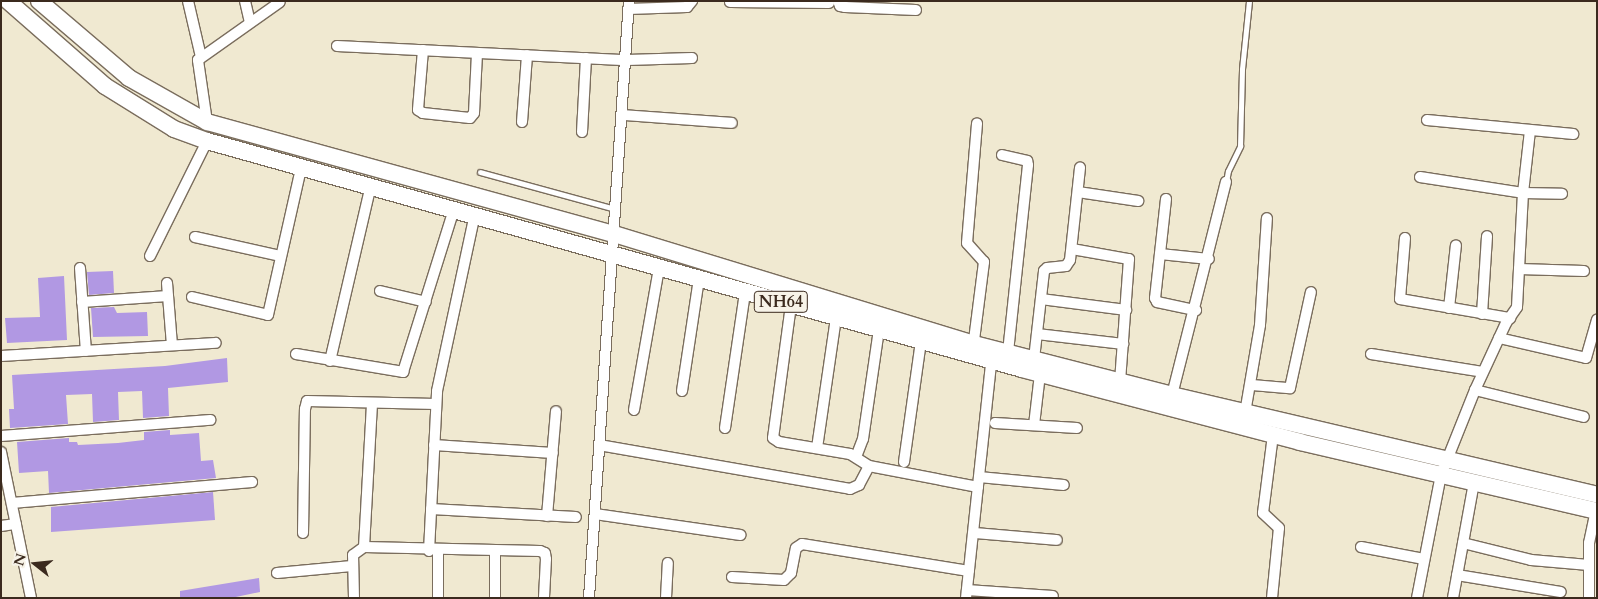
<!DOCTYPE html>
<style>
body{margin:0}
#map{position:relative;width:1598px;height:599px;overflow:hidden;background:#f0e9d1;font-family:Cardo,serif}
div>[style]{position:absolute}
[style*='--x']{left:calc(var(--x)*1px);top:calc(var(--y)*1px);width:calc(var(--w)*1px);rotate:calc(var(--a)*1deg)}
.building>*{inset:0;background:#b198e3}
.roads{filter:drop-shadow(1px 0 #7a6d5d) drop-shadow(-1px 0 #7a6d5d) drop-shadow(0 1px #7a6d5d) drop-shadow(0 -1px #7a6d5d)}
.service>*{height:5px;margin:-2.5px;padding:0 2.5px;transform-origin:2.5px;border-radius:2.5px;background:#fff}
.minor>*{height:10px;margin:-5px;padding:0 5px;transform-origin:5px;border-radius:5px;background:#fff}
.trunk>*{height:16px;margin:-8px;padding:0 8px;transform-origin:8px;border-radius:8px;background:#fff}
span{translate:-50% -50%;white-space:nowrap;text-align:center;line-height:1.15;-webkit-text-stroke:4px #f7f3e8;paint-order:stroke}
.shield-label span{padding:1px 4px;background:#f7f3e8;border:1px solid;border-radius:4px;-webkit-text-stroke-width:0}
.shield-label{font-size:16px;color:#3b2a1e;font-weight:700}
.frame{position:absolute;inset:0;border:2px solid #3b2a1e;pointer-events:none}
.north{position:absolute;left:10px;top:539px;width:50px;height:50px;-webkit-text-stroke:4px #f7f3e8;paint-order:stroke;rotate:286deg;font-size:14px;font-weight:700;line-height:20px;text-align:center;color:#3b2a1e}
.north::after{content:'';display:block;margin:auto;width:18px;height:22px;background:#3b2a1e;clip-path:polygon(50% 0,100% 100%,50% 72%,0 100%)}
</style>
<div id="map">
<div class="building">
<div style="clip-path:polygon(113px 271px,114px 293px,89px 295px,87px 272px)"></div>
<div style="clip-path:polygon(64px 276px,67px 340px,7px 343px,5px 318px,40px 317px,38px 278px)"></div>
<div style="clip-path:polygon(114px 307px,117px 313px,147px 312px,148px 336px,93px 337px,91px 308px)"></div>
<div style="clip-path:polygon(227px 358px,228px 382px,168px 388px,169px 416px,143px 418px,142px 391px,118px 392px,119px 420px,93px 422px,92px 394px,66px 395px,68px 424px,10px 428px,9px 409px,14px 409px,12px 375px,165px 366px)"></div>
<div style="clip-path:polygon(170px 430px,170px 435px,199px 433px,201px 461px,213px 460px,216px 478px,49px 493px,48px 471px,19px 473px,17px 442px,69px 438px,69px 442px,77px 442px,78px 445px,118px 443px,144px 440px,144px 432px)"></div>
<div style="clip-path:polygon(213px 492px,215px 520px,51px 532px,51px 507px)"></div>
<div style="clip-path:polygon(259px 578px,260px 592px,231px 598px,180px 598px,180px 591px)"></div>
</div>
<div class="roads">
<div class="service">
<div style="--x:480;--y:172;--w:140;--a:15.3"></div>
<div style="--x:1226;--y:182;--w:11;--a:-80"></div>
<div style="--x:1228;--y:171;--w:28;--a:-64"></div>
<div style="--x:1240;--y:146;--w:77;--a:-88.5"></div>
<div style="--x:1242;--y:69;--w:68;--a:-84.1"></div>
</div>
<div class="minor">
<div style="--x:188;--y:1;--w:57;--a:76.9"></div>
<div style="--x:245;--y:1;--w:22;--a:77"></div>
<div style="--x:838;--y:1;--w:5;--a:68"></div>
<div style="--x:840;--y:6;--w:5;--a:11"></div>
<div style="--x:845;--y:7;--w:71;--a:2.4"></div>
<div style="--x:730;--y:2;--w:99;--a:0.6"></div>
<div style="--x:628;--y:9;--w:59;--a:-1.9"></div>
<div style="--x:687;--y:7;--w:8;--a:-50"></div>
<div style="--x:337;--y:46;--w:290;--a:2.8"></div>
<div style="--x:627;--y:60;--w:65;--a:-1.8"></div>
<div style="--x:423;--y:50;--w:60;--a:94.8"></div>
<div style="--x:418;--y:110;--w:6;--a:31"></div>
<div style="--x:423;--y:113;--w:47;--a:6.1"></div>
<div style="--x:470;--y:118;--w:6;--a:-51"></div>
<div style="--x:474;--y:113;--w:60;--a:-87.1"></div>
<div style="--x:623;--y:115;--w:109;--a:4.2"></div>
<div style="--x:1427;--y:120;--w:147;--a:5.5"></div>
<div style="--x:207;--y:122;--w:63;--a:-98.3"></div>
<div style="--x:198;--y:60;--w:100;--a:-35.3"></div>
<div style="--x:522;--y:122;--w:67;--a:-85.7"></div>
<div style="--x:582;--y:132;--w:74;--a:-86.9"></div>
<div style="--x:1002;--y:155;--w:26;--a:13"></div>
<div style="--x:1027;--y:161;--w:4;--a:76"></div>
<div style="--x:1028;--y:165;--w:189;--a:96.1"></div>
<div style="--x:1420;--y:177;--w:104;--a:8.8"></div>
<div style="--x:1523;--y:193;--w:39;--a:1"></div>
<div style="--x:1078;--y:192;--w:61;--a:8.5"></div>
<div style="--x:1166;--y:199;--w:100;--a:96.3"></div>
<div style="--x:1155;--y:298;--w:4;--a:63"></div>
<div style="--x:1157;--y:302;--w:40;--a:12"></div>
<div style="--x:195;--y:237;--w:87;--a:12.6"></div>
<div style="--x:1405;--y:238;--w:61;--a:94.7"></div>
<div style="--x:1400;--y:299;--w:112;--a:9.8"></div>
<div style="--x:1072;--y:249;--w:58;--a:10"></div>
<div style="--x:1129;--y:259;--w:122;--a:94.2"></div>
<div style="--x:1160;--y:254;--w:49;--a:5.8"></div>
<div style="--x:150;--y:256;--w:128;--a:-63.6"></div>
<div style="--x:80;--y:268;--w:83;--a:85.9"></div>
<div style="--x:1519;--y:269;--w:65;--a:1.8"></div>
<div style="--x:167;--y:283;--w:62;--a:85.4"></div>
<div style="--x:380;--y:291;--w:47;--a:13.4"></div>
<div style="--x:192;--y:297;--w:78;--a:13.3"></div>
<div style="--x:268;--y:315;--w:150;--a:-77.3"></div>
<div style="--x:1041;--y:299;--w:86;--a:7.4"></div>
<div style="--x:82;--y:302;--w:86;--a:-4"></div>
<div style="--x:791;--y:305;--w:134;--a:97.7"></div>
<div style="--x:773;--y:438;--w:7;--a:34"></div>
<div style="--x:779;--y:442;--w:72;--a:9.6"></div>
<div style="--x:850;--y:454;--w:22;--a:32"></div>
<div style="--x:1449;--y:308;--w:63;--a:-83.7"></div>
<div style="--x:1482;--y:314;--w:78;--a:-86.3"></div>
<div style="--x:1037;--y:334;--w:87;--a:6.6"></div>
<div style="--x:1499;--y:338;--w:89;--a:12.9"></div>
<div style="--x:1586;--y:358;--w:40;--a:-74"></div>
<div style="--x:973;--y:348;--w:87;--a:-82.7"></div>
<div style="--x:984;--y:262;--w:25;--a:-132"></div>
<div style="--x:967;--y:243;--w:120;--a:-85.2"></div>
<div style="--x:296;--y:354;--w:109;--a:9.5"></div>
<div style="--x:403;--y:372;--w:171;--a:-72.6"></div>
<div style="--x:1371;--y:354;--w:113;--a:9.1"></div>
<div style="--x:1;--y:356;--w:215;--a:-3.5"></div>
<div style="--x:1034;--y:359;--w:89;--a:-83.5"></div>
<div style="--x:1044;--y:271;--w:4;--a:-45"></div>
<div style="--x:1047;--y:268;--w:19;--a:-6"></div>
<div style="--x:1066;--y:266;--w:7;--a:-56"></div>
<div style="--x:1070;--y:260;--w:93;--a:-83.8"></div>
<div style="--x:330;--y:361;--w:177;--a:-76.9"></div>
<div style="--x:1252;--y:385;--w:38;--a:5"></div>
<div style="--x:1290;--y:388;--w:98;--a:-77.7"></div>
<div style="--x:1475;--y:390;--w:112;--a:13.9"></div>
<div style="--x:682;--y:391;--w:113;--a:-81.4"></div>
<div style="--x:1172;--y:395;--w:220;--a:-75.8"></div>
<div style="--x:634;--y:410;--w:144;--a:-80"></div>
<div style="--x:1245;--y:413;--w:89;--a:-80.3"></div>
<div style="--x:1260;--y:325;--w:107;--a:-86.3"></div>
<div style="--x:995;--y:423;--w:82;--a:3.5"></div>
<div style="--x:1034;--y:425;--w:51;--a:-83.3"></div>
<div style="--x:725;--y:428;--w:137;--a:-81.6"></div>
<div style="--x:1;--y:436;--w:210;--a:-4.4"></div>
<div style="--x:434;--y:445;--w:119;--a:3.8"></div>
<div style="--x:599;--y:445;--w:255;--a:9.9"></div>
<div style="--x:850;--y:489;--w:10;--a:-24"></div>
<div style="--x:859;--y:485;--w:21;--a:-62"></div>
<div style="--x:869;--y:466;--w:111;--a:10.9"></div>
<div style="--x:817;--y:448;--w:132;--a:-81.7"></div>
<div style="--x:1;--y:452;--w:149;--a:78.4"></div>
<div style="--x:856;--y:457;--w:19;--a:-69"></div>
<div style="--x:863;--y:439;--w:111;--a:-81.7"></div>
<div style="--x:904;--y:462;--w:122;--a:-82"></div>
<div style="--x:979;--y:477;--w:85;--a:5.4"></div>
<div style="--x:12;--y:503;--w:241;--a:-5"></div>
<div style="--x:431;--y:509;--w:145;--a:3.2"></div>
<div style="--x:595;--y:514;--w:147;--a:8.2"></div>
<div style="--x:547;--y:516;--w:105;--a:-85.1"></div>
<div style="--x:1;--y:526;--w:15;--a:-8"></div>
<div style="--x:303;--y:533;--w:124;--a:-89.1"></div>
<div style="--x:305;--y:409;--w:8;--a:-76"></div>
<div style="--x:307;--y:401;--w:129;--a:1.3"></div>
<div style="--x:974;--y:533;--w:83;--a:4.8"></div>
<div style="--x:1463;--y:543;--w:70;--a:14"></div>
<div style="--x:1531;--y:560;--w:58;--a:4.9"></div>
<div style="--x:364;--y:547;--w:143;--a:-86.8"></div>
<div style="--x:1361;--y:547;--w:64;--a:10.8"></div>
<div style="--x:429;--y:551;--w:160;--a:-87.1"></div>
<div style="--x:437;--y:391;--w:181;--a:-77.9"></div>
<div style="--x:438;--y:551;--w:47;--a:90"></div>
<div style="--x:495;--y:551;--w:47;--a:90"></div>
<div style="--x:277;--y:573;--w:75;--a:-5.3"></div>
<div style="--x:1457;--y:575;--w:105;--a:9.3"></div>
<div style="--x:732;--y:577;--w:52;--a:3.3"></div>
<div style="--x:784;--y:580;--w:10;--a:-45"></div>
<div style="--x:791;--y:573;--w:25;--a:-79"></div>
<div style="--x:796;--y:548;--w:7;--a:-34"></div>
<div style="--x:802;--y:544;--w:169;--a:9.2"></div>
<div style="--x:967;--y:590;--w:86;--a:4"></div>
<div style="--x:354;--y:598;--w:43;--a:-91.3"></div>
<div style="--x:353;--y:555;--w:14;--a:-36"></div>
<div style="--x:364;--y:547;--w:176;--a:1.3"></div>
<div style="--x:540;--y:551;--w:5;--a:22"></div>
<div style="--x:545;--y:553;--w:6;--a:81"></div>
<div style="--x:546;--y:559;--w:39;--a:93"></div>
<div style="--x:589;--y:598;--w:598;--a:-86.17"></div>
<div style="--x:666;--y:598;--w:35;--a:-87"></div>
<div style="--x:966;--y:598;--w:244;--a:-83.9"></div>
<div style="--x:1272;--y:598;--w:70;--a:-84.3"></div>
<div style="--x:1279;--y:528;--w:22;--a:-137"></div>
<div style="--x:1263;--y:513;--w:79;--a:-82.7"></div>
<div style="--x:1417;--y:598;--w:125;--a:-79"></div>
<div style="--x:1441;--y:475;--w:92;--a:-68.2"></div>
<div style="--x:1475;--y:390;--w:74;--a:-65.2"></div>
<div style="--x:1506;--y:323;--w:19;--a:-55"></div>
<div style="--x:1517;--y:307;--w:114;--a:-87"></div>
<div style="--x:1523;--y:193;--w:62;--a:-83.6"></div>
<div style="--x:1453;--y:598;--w:118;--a:-79.7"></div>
<div style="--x:1589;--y:598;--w:55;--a:-90"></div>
<div style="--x:1589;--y:543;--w:34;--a:-78"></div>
</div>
<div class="trunk">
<div style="--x:8;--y:1;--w:129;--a:41.2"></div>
<div style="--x:105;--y:86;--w:81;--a:31.9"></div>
<div style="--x:174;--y:129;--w:35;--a:20"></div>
<div style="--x:207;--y:141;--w:846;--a:15.63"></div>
<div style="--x:1022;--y:369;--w:287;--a:14.7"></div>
<div style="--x:1300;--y:442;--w:305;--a:13.1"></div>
<div style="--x:39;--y:1;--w:118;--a:40.5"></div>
<div style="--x:129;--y:78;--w:90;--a:29.4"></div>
<div style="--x:207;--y:122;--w:422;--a:15.4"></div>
<div style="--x:614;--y:234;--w:376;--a:17"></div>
<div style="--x:974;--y:344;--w:204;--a:14.4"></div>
<div style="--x:1172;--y:395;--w:437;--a:13.2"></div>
</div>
</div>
<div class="shield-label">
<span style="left:781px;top:302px">NH64</span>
</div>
<div class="frame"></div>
<div class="north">N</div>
</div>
